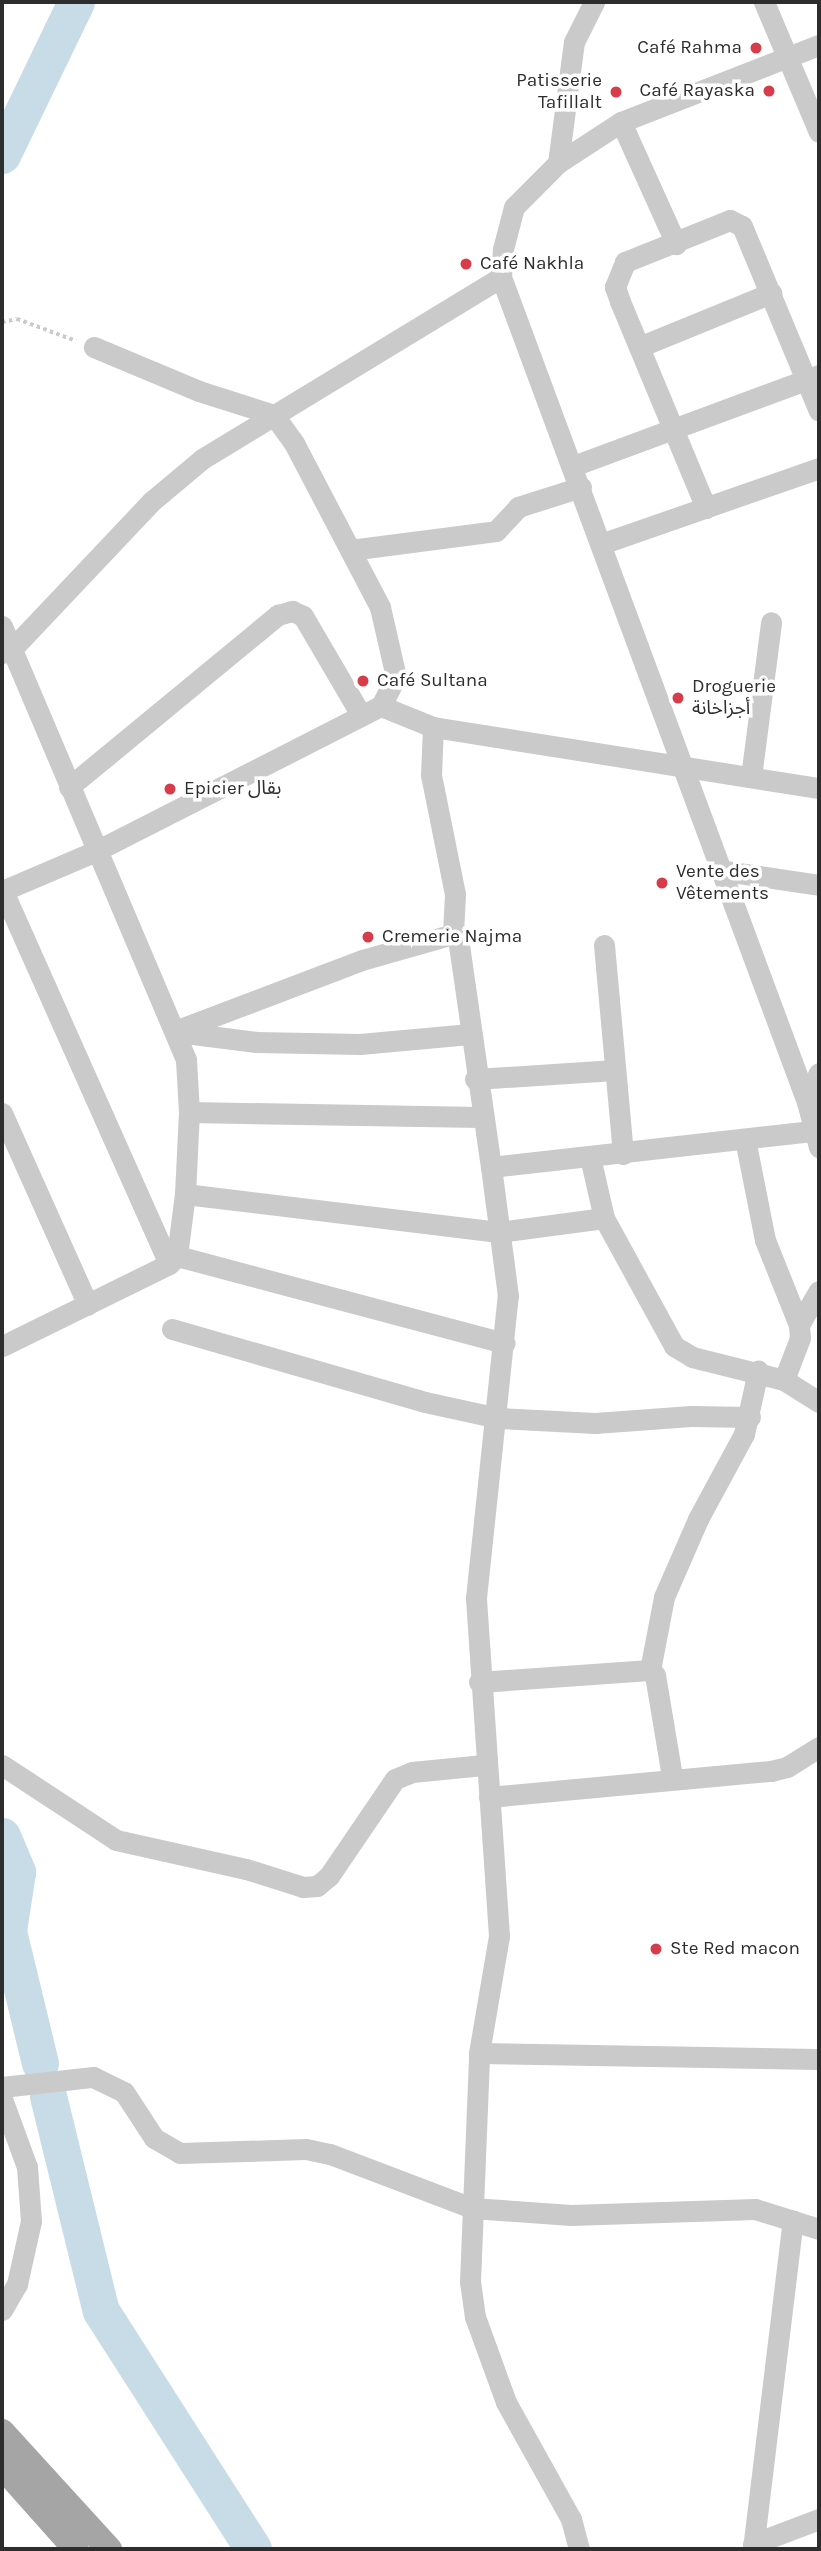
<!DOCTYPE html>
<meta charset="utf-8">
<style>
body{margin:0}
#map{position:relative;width:821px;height:2551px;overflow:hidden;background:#fff;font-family:Karla,"Noto Sans Arabic",sans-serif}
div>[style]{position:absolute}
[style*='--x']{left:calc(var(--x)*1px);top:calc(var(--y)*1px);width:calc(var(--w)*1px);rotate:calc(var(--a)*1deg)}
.river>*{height:37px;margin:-18.5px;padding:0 18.5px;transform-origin:18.5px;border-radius:18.5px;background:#c8dce8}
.path>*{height:3.5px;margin-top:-1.75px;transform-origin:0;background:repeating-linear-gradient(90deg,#cacaca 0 3.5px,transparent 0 7px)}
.minor>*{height:21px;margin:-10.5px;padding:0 10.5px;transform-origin:10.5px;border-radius:10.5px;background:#cacaca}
.major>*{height:26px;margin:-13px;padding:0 13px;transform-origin:13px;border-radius:13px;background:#a5a5a5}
.dots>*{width:19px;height:19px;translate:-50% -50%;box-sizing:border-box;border:4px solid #fff;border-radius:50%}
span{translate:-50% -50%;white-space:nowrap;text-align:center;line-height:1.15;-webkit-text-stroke:7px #fff;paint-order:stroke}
.poi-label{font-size:19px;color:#2d2d2d}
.right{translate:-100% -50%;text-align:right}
.left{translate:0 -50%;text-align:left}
.frame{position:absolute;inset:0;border:4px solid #2d2d2d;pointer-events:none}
</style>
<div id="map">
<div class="river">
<div style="--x:2;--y:155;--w:170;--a:-64.2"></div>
<div style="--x:2;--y:1836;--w:39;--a:67"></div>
<div style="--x:17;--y:1872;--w:60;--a:98.7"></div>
<div style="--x:8;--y:1931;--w:136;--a:76.4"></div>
<div style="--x:48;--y:2096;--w:221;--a:76.2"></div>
<div style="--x:101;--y:2311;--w:282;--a:57.4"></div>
</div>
<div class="path">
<div style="--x:2;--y:322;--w:15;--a:-11"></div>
<div style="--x:17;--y:319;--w:63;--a:20.4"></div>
</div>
<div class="minor">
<div style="--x:764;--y:2;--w:141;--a:67.1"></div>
<div style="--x:621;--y:122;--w:134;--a:65.7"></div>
<div style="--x:558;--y:163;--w:122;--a:-82.5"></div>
<div style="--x:574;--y:42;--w:45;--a:-63.4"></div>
<div style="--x:501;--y:277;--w:880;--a:69.65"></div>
<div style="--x:807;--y:1102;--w:47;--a:75.1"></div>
<div style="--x:639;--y:347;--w:143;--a:-22.2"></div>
<div style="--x:573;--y:466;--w:262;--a:-20.3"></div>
<div style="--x:706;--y:508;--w:224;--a:-112.6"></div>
<div style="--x:620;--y:301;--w:15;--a:-110"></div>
<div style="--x:615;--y:287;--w:27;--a:-68"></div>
<div style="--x:625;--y:262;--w:113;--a:-21.8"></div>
<div style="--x:730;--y:220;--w:13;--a:27"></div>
<div style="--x:742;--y:226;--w:200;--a:67.4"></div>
<div style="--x:601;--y:544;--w:231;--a:-19.2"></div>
<div style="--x:350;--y:550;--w:147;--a:-7.4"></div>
<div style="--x:496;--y:531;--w:33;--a:-47"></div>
<div style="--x:518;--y:507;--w:66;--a:-17.6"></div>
<div style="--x:2;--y:626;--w:471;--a:67"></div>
<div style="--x:186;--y:1060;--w:52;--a:86.7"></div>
<div style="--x:189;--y:1112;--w:82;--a:92.8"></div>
<div style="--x:185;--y:1194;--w:63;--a:97.4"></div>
<div style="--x:177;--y:1256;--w:11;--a:135"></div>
<div style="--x:169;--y:1264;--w:186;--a:153.8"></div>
<div style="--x:2;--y:653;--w:9;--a:-18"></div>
<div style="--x:11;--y:650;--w:205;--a:-46.6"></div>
<div style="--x:152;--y:501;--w:65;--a:-40"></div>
<div style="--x:202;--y:459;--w:350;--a:-31.3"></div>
<div style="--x:501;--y:277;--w:28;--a:-86"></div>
<div style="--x:503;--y:249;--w:43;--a:-75.3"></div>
<div style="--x:514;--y:207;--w:62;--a:-45"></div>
<div style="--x:558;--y:163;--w:75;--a:-33.1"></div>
<div style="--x:621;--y:122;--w:212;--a:-21.3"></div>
<div style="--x:381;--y:706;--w:56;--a:22"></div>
<div style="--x:433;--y:727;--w:391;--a:9"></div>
<div style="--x:433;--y:727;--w:48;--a:92.4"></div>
<div style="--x:431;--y:775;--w:121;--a:78.6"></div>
<div style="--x:455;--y:894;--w:40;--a:92.9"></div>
<div style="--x:751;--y:777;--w:156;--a:-82.6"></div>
<div style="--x:69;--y:787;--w:271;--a:-39.5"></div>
<div style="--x:278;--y:615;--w:15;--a:-16"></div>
<div style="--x:292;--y:611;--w:12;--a:24"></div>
<div style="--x:303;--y:616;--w:115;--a:59.6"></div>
<div style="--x:718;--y:870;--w:102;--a:8.4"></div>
<div style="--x:2;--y:891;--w:102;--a:-23.1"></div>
<div style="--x:96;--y:851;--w:320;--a:-27"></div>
<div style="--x:381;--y:706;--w:33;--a:-63"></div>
<div style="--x:396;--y:677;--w:72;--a:-102.9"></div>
<div style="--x:380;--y:607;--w:185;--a:-117.7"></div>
<div style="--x:294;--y:443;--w:34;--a:-126"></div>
<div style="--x:274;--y:415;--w:79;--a:-162.3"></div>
<div style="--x:199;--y:391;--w:114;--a:-157.3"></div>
<div style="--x:3;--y:891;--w:408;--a:66"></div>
<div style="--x:604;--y:945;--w:210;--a:84.8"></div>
<div style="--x:175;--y:1031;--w:200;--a:-20.8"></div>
<div style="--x:362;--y:960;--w:95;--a:-15.9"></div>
<div style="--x:453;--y:934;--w:6;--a:39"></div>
<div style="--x:458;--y:938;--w:231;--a:81.8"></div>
<div style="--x:177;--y:1032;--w:80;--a:7.2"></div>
<div style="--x:256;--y:1042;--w:104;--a:1.1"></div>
<div style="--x:360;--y:1044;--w:110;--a:-5.2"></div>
<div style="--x:475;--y:1079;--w:140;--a:-3.7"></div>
<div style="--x:807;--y:1102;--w:31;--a:-68"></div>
<div style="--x:189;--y:1112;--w:291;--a:1"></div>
<div style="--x:2;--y:1113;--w:210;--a:65.9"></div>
<div style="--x:745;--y:1139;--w:103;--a:78.8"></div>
<div style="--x:765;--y:1240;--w:92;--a:68.2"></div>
<div style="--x:799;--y:1325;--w:13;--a:86"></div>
<div style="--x:800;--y:1338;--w:45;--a:110.9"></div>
<div style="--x:590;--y:1157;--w:63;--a:77.1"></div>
<div style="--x:604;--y:1218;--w:146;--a:61.3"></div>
<div style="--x:674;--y:1346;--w:21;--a:31"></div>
<div style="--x:692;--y:1357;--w:95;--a:14"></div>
<div style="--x:784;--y:1380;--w:41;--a:32.2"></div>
<div style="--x:185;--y:1194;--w:316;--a:6.9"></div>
<div style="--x:499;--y:1232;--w:106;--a:-7.6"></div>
<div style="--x:177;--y:1256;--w:339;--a:14.9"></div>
<div style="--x:799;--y:1325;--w:39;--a:-60"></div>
<div style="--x:172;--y:1329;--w:263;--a:16.1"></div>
<div style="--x:425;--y:1402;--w:75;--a:12.4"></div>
<div style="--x:498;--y:1418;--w:97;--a:3"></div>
<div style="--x:595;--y:1423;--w:96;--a:-4.2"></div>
<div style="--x:691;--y:1416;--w:59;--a:1"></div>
<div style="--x:650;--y:1670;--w:74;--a:-79.1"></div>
<div style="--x:664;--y:1597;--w:85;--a:-66.4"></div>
<div style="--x:698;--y:1519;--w:97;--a:-61.6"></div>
<div style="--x:744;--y:1434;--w:65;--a:-77.5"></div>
<div style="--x:479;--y:1682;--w:171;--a:-4"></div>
<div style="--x:650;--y:1670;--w:7;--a:45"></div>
<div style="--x:655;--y:1675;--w:103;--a:80.5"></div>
<div style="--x:2;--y:1765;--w:136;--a:33.3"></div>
<div style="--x:116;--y:1840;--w:133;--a:12.6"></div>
<div style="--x:246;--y:1869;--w:60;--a:17.5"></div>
<div style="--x:303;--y:1887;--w:14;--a:-4"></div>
<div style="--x:317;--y:1886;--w:16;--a:-40"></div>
<div style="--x:329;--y:1876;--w:117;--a:-55.8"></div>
<div style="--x:395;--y:1779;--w:18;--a:-22"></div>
<div style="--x:412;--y:1772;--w:72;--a:-5.6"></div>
<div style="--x:489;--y:1797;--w:283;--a:-5.3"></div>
<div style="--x:771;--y:1771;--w:16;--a:-14"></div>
<div style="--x:787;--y:1767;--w:38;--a:-32"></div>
<div style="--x:479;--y:2053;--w:337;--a:1"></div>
<div style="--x:2;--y:2087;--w:92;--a:-6.3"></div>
<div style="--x:93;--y:2077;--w:34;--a:26"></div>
<div style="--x:124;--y:2092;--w:55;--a:56.9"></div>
<div style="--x:154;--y:2138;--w:30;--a:30"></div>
<div style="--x:180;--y:2153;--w:126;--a:-1.8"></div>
<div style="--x:306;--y:2149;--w:25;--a:12"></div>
<div style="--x:330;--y:2154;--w:152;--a:20.8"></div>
<div style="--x:472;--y:2208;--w:99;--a:4"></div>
<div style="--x:571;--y:2215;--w:184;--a:-1.9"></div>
<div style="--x:755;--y:2209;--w:67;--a:17.4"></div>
<div style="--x:2;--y:2099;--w:72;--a:69.8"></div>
<div style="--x:27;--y:2167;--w:54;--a:85.8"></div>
<div style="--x:31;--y:2221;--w:65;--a:102.5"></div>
<div style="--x:17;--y:2284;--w:30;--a:120"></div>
<div style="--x:753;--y:2544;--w:71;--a:-20.7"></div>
<div style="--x:579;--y:2549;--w:31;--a:-105"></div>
<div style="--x:571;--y:2519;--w:134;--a:-119.1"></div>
<div style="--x:506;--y:2402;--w:90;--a:-110"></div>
<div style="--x:475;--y:2317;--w:35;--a:-98"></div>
<div style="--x:470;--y:2282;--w:229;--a:-87.7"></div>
<div style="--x:479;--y:2053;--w:119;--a:-80.3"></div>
<div style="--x:499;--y:1936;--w:339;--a:-93.9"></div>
<div style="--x:476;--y:1598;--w:304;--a:-84"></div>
<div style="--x:508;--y:1296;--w:130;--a:-97.5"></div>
<div style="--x:491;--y:1167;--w:330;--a:-6.4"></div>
<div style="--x:753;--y:2549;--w:331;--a:-83.1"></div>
</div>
<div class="major">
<div style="--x:2;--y:2432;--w:159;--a:47.6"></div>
<div style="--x:2;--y:2466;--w:111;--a:48.3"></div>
</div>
<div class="dots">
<div style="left:756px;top:48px;background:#d63c4a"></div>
<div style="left:769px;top:91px;background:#d63c4a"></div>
<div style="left:616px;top:92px;background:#d63c4a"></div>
<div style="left:466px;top:264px;background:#d63c4a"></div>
<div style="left:363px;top:681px;background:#d63c4a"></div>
<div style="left:678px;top:698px;background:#d63c4a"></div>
<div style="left:170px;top:789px;background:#d63c4a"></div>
<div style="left:662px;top:883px;background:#d63c4a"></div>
<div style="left:368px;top:937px;background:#d63c4a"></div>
<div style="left:656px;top:1949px;background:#d63c4a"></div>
</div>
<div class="poi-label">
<span class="right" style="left:742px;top:48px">Café Rahma</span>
<span class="right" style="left:602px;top:92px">Patisserie<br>Tafillalt</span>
<span class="right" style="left:755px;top:91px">Café Rayaska</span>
<span class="left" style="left:480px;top:264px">Café Nakhla</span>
<span class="left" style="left:377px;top:681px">Café Sultana</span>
<span class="left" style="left:692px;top:698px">Droguerie<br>أجزاخانة</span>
<span class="left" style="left:184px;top:789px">Epicier بقال</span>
<span class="left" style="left:676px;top:883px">Vente des<br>Vêtements</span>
<span class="left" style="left:382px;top:937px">Cremerie Najma</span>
<span class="left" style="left:670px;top:1949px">Ste Red macon</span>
</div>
<div class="frame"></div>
</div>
